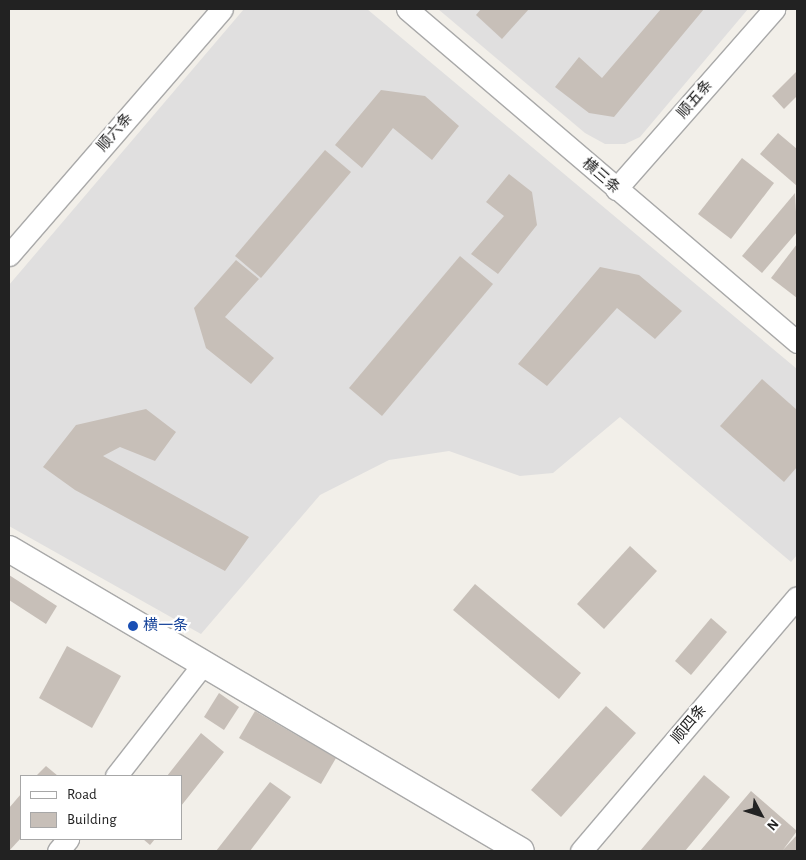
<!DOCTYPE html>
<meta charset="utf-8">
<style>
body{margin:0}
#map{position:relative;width:806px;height:860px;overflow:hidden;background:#f2efe9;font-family:"Alegreya Sans","Noto Sans SC",sans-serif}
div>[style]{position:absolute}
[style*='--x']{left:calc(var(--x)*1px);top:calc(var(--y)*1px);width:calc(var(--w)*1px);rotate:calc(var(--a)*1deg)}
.residential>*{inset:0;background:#e0dfdf}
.building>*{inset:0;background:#c7bfb8}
.roads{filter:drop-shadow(1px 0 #a9a9a9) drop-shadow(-1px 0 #a9a9a9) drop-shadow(0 1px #a9a9a9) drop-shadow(0 -1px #a9a9a9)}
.minor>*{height:21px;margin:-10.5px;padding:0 10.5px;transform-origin:10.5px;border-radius:10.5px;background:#fff}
.tertiary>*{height:26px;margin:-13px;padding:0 13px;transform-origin:13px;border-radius:13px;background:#fff}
.dots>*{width:14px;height:14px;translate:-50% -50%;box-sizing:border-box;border:2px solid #fff;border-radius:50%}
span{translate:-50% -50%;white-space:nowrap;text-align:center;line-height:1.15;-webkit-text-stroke:4.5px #fff;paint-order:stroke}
.street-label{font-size:15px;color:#222}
.transit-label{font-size:15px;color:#164399}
.left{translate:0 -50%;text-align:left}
.frame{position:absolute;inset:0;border:10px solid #222;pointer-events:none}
.legend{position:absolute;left:20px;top:775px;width:162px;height:65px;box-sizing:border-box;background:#fff;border:1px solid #a7a7a7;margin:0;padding:6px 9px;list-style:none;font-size:15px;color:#222}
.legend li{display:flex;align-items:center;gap:10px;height:25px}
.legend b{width:25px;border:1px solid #a7a7a7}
.north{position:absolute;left:736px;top:790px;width:50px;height:50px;-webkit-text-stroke:4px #fff;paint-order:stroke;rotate:130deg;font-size:14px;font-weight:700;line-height:20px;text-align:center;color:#222}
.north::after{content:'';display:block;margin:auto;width:18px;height:22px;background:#222;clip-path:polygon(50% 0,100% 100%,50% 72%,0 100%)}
</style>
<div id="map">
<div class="residential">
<div style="clip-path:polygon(244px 9px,367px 9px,797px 369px,797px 555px,791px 562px,620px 417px,553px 473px,520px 476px,449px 451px,389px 460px,320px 495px,201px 634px,9px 526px,9px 285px)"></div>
<div style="clip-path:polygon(438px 9px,748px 9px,640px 137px,625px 144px,605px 144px,585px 133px)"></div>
</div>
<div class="building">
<div style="clip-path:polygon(481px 9px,529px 9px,502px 39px,476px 15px)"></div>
<div style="clip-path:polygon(661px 9px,704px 9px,614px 117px,589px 113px,555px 87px,579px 57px,602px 78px)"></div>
<div style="clip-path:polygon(797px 71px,797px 96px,784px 109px,772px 96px)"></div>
<div style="clip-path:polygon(381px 90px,425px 96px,459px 126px,432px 160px,393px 128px,362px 168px,335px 145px)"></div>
<div style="clip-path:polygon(778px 133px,797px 149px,797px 186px,760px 154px)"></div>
<div style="clip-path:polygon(325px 150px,351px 172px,261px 278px,235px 256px)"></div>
<div style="clip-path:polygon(742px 158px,774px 183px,731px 239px,698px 214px)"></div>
<div style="clip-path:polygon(509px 174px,532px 192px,537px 225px,498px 274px,471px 254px,504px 216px,486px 202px)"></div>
<div style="clip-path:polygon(795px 193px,797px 232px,762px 273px,742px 256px)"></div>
<div style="clip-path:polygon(797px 244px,797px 298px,771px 278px)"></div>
<div style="clip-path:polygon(460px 256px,493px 284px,382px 416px,349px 388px)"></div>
<div style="clip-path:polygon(236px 260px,259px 279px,225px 317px,274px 358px,251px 384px,206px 348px,194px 308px)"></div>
<div style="clip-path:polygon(600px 267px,639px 275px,682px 311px,655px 339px,617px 308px,547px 386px,518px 364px)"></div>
<div style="clip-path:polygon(762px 379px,797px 410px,797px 467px,784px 482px,720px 426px)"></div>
<div style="clip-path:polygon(146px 409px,176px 432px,155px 461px,120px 447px,103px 456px,249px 537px,225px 571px,75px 490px,43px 467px,76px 425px)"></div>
<div style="clip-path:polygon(630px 546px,657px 571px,604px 629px,577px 604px)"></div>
<div style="clip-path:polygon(9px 575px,57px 606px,46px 624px,9px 600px)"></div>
<div style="clip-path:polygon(475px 584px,581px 673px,559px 699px,453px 610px)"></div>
<div style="clip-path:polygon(711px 618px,727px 632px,691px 675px,675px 661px)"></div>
<div style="clip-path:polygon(67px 646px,121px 676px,92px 728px,39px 698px)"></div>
<div style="clip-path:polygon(219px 693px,239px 707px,224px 730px,204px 717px)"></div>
<div style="clip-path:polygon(606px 706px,636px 733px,561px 817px,531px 790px)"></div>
<div style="clip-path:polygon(255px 711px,336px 758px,321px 784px,239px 738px)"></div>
<div style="clip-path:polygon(201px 733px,224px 752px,181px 806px,181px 776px,167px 776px)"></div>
<div style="clip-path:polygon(46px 766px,58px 776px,36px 776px)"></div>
<div style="clip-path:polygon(704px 775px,730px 797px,685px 851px,640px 851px)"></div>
<div style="clip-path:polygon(270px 782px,291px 797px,250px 851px,216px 851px)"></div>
<div style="clip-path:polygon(751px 791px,797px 831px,783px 850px,797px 835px,797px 851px,700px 851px)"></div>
<div style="clip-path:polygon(21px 794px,21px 838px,9px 851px,9px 808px)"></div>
<div style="clip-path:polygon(143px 839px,155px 839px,150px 845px)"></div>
</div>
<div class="roads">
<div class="minor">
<div style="--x:407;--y:9;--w:513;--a:40.49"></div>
<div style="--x:616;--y:189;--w:240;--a:-48.7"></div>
<div style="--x:9;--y:255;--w:325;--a:-49.1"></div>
<div style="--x:116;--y:776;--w:143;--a:-52.1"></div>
<div style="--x:58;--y:851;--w:16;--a:-50"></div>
<div style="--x:581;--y:851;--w:333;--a:-49.6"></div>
</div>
<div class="tertiary">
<div style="--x:9;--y:549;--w:594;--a:30.53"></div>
</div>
</div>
<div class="dots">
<div style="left:133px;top:626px;background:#1a4fb4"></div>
</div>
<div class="street-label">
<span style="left:695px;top:99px;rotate:-49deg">顺五条</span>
<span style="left:115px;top:132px;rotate:-49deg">顺六条</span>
<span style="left:601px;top:176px;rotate:41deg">横三条</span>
<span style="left:689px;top:724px;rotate:-50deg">顺四条</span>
</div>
<div class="transit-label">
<span class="left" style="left:143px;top:626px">横一条</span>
</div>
<div class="frame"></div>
<ul class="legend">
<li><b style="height:6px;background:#fff"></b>Road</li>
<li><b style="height:14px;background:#c7bfb8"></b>Building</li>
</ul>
<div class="north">N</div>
</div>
